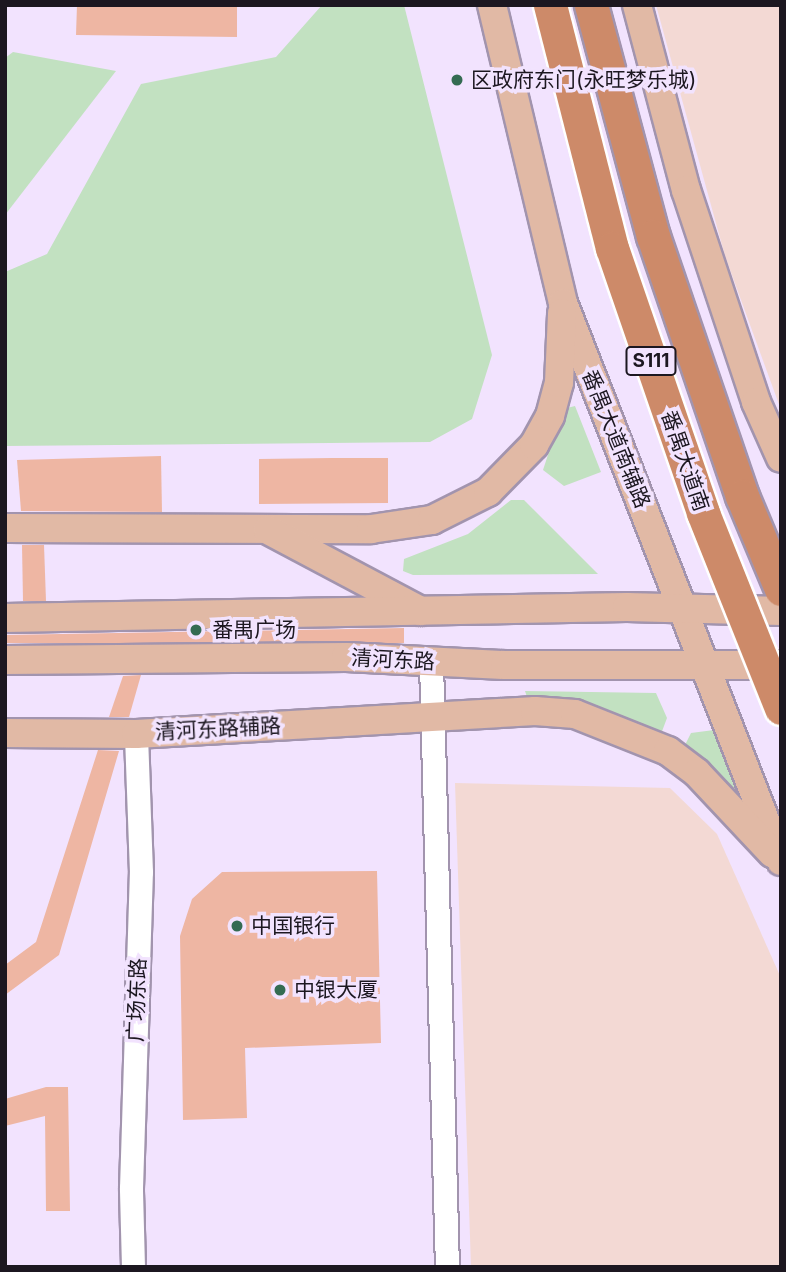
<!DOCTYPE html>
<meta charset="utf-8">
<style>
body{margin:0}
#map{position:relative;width:786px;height:1272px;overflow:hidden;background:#f2e3fe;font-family:Inter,"Noto Sans SC",sans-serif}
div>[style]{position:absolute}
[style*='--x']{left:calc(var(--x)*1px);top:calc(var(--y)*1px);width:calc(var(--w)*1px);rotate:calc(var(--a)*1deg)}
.commercial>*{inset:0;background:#f3d9d4}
.green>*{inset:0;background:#c2e1c1}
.building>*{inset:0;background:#eeb6a3}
.roads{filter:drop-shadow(2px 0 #a294ae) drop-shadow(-2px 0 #a294ae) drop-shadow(0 2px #a294ae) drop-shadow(0 -2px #a294ae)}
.minor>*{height:23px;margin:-11.5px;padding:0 11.5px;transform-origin:11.5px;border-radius:11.5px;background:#fff}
.major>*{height:28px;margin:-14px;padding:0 14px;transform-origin:14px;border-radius:14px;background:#e1b9a5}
.highway>*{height:33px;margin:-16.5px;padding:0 16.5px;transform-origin:16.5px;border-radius:16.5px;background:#cd8a69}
.bridges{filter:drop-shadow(2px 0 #fff) drop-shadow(-2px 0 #fff) drop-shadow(0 2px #fff) drop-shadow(0 -2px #fff)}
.highway-bridge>*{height:33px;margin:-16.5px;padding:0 16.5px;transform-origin:16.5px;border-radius:16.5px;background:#cd8a69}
.dots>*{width:19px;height:19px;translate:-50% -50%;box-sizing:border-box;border:4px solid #f2e3fe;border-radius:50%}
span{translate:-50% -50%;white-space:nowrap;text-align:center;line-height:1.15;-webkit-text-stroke:7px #f2e3fe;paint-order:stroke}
.shield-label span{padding:2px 5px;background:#f2e3fe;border:2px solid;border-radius:5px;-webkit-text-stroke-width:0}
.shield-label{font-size:19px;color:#1c1720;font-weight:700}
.poi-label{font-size:21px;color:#1c1720}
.left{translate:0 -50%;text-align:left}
.street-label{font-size:21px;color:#1c1720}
.frame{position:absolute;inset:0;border:7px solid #1c1720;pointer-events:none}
</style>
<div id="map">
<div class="commercial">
<div style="clip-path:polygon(656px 5px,781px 5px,781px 410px,725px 256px)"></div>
<div style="clip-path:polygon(455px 783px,670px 788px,717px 834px,781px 978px,781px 1267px,471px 1267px)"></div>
</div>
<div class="green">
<div style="clip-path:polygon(322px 5px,404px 5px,492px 355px,472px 419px,430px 442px,5px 446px,5px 272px,47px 254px,141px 84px,276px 57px)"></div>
<div style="clip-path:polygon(13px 52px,116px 71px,5px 215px,5px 58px)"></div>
<div style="clip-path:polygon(575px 406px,601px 472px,564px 486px,543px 470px,563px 409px)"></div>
<div style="clip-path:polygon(511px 500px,524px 500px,598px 574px,413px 575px,403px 571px,404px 559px,468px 534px)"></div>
<div style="clip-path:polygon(525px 691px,656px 693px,667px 718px,661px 734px,529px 703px)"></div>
<div style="clip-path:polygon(714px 730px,749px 804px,681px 753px,691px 733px)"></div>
</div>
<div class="building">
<div style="clip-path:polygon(77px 5px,237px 5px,237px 37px,76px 35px)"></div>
<div style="clip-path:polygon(161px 456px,162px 512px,21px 511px,17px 460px)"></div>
<div style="clip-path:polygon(332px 458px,388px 458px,388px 503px,259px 504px,259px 459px)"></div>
<div style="clip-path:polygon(22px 545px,44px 545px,46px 601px,23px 601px)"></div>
<div style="clip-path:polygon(404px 628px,404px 643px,5px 643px,5px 635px)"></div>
<div style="clip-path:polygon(141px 675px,129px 717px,109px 717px,123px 676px)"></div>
<div style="clip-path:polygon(98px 750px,119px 751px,59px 955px,5px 995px,5px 965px,36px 942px)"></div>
<div style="clip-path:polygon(377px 871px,381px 1043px,245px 1048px,247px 1118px,183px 1120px,180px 936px,192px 899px,222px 872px)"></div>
<div style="clip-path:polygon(46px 1087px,68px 1087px,70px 1211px,46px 1211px,45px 1116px,5px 1126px,5px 1099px)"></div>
</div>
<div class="roads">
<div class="minor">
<div style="--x:431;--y:662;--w:605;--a:88.49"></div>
<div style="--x:133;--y:1267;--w:79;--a:-91.5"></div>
<div style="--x:131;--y:1188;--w:316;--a:-88.2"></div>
<div style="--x:141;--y:872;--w:138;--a:-92.1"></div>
</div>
<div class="major">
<div style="--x:492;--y:5;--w:306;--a:76.6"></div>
<div style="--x:563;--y:303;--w:599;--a:68.66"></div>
<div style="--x:637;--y:5;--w:191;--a:75.2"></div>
<div style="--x:686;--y:190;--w:223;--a:71.7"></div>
<div style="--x:756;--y:402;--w:61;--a:65.9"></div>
<div style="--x:5;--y:528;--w:366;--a:0.2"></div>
<div style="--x:371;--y:529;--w:62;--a:-8.4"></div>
<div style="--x:432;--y:520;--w:63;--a:-26.6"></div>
<div style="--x:488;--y:492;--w:66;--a:-45.6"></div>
<div style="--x:534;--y:445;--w:33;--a:-61"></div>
<div style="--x:550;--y:416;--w:34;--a:-75"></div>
<div style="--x:559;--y:383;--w:70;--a:-87.5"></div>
<div style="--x:268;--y:530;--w:173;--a:27.9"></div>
<div style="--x:5;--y:618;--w:622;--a:-1.01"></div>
<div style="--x:627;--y:607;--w:154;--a:1.5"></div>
<div style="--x:5;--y:660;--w:341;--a:-0.5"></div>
<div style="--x:346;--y:657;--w:159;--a:2.9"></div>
<div style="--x:505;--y:665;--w:276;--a:0"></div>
<div style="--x:5;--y:733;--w:131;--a:0.4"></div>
<div style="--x:136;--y:734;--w:400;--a:-3.3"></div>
<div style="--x:535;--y:711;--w:40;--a:4.3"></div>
<div style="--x:575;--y:714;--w:100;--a:21.7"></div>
<div style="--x:668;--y:751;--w:36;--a:37"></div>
<div style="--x:697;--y:773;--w:110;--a:46.8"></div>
</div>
<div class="highway">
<div style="--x:591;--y:5;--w:239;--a:75"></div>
<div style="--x:653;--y:236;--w:275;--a:71.1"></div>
<div style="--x:742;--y:496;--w:101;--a:67.2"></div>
</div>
</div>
<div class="bridges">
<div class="highway-bridge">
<div style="--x:550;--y:5;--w:251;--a:75.7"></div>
<div style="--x:612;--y:248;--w:280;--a:71"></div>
<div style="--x:703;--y:513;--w:210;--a:68.2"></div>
</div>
</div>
<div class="dots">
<div style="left:457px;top:80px;background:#346b52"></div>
<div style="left:196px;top:630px;background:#346b52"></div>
<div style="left:237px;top:926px;background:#346b52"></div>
<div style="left:280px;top:990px;background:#346b52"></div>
</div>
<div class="shield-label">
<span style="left:651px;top:361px">S111</span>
</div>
<div class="poi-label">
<span class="left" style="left:471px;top:80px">区政府东门(永旺梦乐城)</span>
<span class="left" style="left:212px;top:630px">番禺广场</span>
<span class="left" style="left:251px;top:926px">中国银行</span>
<span class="left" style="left:294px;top:990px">中银大厦</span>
</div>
<div class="street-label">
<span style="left:616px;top:439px;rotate:68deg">番禺大道南辅路</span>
<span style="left:685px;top:461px;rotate:71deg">番禺大道南</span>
<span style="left:393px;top:660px;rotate:3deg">清河东路</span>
<span style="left:218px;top:729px;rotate:-3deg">清河东路辅路</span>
<span style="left:137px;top:1000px;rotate:-88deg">广场东路</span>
</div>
<div class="frame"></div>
</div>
